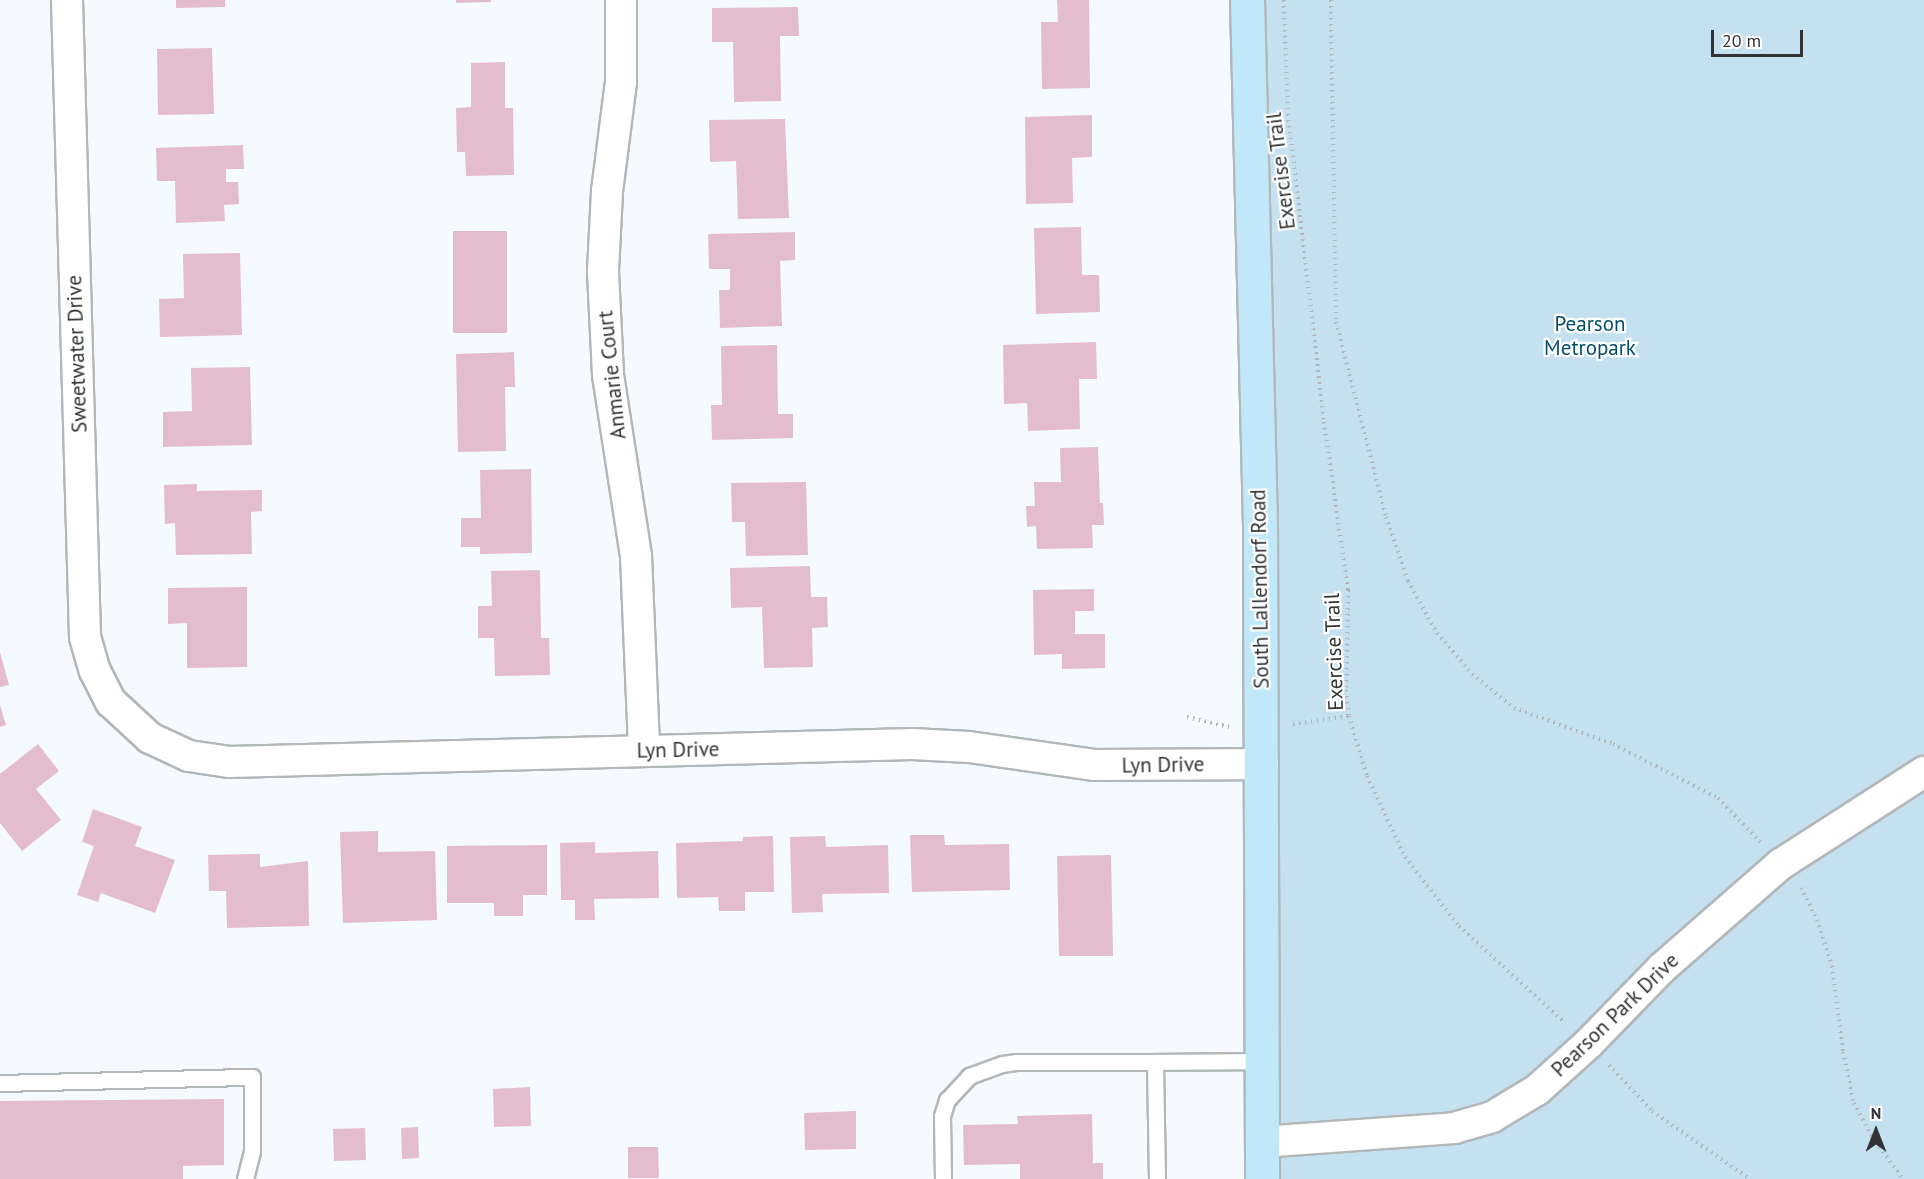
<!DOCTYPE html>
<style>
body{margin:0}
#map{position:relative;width:1924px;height:1179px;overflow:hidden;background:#f4fafd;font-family:"PT Sans",sans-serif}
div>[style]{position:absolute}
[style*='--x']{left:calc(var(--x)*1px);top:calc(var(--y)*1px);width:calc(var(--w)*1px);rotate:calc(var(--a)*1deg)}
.green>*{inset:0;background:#c5e0ef}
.building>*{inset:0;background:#e4bdcc}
.path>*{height:4px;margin-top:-2px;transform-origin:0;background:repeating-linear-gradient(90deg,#b1b5b8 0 1.5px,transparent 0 6px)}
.roads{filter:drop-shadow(2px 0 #b2b7ba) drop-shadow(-2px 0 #b2b7ba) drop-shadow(0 2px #b2b7ba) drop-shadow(0 -2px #b2b7ba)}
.lane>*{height:15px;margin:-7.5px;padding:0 7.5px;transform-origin:7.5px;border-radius:7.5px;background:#fff}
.street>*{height:30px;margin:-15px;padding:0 15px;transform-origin:15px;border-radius:15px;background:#fff}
.secondary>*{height:33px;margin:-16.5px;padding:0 16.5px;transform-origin:16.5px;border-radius:16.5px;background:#c1e8f9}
span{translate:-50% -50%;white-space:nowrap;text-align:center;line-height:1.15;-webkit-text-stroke:4.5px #fff;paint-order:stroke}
.street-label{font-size:21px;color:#303233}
.park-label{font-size:21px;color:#044d68}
.north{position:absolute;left:1846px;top:1101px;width:60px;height:60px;-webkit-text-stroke:4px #fff;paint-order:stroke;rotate:0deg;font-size:16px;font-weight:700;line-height:24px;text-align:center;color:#303233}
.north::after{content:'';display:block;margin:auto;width:21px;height:27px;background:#303233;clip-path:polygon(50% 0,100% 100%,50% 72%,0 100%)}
.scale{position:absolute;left:1711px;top:30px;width:92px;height:27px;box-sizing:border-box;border:3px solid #303233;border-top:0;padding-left:8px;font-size:18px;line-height:21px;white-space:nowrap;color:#303233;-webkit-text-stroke:4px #fff;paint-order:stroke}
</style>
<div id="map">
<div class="green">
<div style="clip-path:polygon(1247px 0,1924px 0,1924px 1179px,1262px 1179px)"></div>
</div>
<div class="building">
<div style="clip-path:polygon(176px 0,225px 0,225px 7px,176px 8px)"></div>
<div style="clip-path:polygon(456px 0,491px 0,491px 2px,456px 3px)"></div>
<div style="clip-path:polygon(1057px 0,1089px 0,1090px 88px,1042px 89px,1041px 22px,1058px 22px)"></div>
<div style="clip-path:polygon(798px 7px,799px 36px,780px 36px,781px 101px,734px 102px,733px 42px,712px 42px,712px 8px)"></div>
<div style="clip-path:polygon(212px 48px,214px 114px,158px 115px,157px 49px)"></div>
<div style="clip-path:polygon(505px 62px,505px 108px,513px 108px,514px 175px,466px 176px,465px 152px,457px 152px,456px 108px,471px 107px,471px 63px)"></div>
<div style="clip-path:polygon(1092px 115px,1092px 157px,1072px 158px,1073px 203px,1026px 204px,1025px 117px)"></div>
<div style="clip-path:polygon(785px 119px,789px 218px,738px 219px,736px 161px,710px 162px,709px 120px)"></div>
<div style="clip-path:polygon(243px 145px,244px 169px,226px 169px,226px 182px,238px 182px,239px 204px,224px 205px,225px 221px,176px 223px,175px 181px,157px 181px,156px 148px)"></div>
<div style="clip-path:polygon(1081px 227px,1082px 275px,1099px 275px,1100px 312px,1036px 314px,1034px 228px)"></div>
<div style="clip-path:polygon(453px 231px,507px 231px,507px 333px,453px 333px)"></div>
<div style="clip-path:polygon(795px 232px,795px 260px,780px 261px,782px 326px,720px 328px,719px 290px,730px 290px,730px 269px,709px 269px,708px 234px)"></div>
<div style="clip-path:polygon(240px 253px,242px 335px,160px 337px,159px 299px,184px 298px,183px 254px)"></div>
<div style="clip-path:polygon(1096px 342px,1097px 379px,1079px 379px,1080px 429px,1028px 431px,1027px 403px,1004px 404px,1003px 345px)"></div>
<div style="clip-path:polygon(777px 345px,778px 414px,793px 414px,793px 438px,712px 440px,711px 405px,722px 405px,721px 346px)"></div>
<div style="clip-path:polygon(514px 352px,515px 387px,505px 387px,506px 451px,458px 452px,456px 354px)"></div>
<div style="clip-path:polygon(250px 367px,252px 445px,163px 447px,163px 412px,192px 411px,191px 368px)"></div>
<div style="clip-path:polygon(1098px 447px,1100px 503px,1103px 503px,1104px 525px,1092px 525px,1093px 548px,1037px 549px,1036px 526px,1027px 527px,1026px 506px,1035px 506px,1034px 482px,1061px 482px,1060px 448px)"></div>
<div style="clip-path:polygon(531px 469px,532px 553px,480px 554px,480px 547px,461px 547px,461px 518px,481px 518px,480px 470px)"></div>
<div style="clip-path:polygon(806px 482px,808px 555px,746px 556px,745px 522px,732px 522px,731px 483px)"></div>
<div style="clip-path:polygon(197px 484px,197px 491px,262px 490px,262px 511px,251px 512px,252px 554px,176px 555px,175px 523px,165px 524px,164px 485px)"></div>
<div style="clip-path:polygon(810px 566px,811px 597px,827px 597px,828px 627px,812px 628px,813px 667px,764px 668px,762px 607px,731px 608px,730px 568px)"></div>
<div style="clip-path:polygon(540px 570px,541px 638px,549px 638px,550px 675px,495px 676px,494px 638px,478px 638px,478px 606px,492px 606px,491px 571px)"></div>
<div style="clip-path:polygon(247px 587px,247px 667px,187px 668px,187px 623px,168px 624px,168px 588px)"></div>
<div style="clip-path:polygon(1094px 589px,1094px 611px,1075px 611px,1075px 634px,1105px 634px,1105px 668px,1062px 669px,1062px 654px,1034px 655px,1033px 590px)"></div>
<div style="clip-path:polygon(0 652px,9px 685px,0 687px)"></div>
<div style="clip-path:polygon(0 705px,6px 725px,0 727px)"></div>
<div style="clip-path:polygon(38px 744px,59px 771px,36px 789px,61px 820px,22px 851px,0 823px,0 774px)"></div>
<div style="clip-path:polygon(93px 809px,142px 827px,135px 846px,175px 860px,155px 913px,101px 893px,98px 902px,77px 895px,94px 846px,82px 842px)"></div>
<div style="clip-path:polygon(378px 831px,378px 852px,435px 851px,437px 920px,343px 923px,340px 832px)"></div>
<div style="clip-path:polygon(910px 835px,944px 835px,945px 845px,1009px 844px,1010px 890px,912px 892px)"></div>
<div style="clip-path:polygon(773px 836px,774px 892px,745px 892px,745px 911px,719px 911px,718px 897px,677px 898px,676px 843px,743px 841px,743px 837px)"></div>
<div style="clip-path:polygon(825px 836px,826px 847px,888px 845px,889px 893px,822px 894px,823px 912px,792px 913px,790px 837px)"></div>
<div style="clip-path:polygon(595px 842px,595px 853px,658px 851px,659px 898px,594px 899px,595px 920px,575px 920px,575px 900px,561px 900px,560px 843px)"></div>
<div style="clip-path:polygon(547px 845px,547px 895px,523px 895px,523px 916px,494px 916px,494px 903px,447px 903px,447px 846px)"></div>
<div style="clip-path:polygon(260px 854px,260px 867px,308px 861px,309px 926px,227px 928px,226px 891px,209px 891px,208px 855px)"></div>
<div style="clip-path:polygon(1111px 855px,1113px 956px,1059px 956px,1057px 856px)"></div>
<div style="clip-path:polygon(530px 1087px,531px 1126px,494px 1127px,493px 1089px)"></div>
<div style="clip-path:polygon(224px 1099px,224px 1165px,183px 1166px,183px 1179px,0 1179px,0 1101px)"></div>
<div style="clip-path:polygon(856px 1111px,856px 1149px,805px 1150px,804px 1113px)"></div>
<div style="clip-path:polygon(1092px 1114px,1093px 1163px,1103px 1163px,1103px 1179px,1020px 1179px,1020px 1164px,964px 1165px,963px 1125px,1018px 1124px,1017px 1116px)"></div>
<div style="clip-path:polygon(418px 1127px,419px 1158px,402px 1159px,401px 1128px)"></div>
<div style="clip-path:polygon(365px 1128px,366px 1160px,334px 1161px,333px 1129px)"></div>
<div style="clip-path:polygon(628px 1147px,658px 1147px,659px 1178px,628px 1178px)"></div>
</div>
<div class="path">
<div style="--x:1284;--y:0;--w:114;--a:88"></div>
<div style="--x:1288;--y:114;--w:310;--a:83.3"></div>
<div style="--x:1324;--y:422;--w:170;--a:81.9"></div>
<div style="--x:1348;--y:590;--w:100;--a:91.1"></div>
<div style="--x:1346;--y:690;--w:26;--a:83"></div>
<div style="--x:1349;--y:716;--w:63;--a:73.3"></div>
<div style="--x:1367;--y:776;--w:89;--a:64.9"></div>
<div style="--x:1405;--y:857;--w:88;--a:52"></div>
<div style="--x:1459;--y:926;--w:144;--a:42.5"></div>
<div style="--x:1331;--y:0;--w:322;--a:89.1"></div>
<div style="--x:1336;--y:322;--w:201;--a:75.6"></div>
<div style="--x:1386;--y:517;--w:68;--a:71"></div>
<div style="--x:1408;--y:581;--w:60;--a:60.9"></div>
<div style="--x:1437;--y:633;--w:54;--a:49.5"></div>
<div style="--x:1472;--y:674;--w:54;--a:39"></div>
<div style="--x:1514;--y:708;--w:105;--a:20"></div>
<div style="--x:1613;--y:744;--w:118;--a:27.2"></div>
<div style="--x:1718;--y:798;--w:61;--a:46.3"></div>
<div style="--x:1187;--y:717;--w:43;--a:13.4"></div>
<div style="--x:1293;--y:724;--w:57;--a:-8.1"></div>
<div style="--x:1801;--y:888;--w:36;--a:63"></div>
<div style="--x:1817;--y:920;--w:48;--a:71.9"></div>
<div style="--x:1832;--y:966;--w:87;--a:82.7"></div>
<div style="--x:1843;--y:1052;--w:52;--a:77.8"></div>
<div style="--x:1854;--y:1103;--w:38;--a:62"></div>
<div style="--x:1872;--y:1137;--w:52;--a:53.6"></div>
<div style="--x:1609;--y:1065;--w:63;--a:46.9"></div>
<div style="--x:1652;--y:1111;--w:119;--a:34.8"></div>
</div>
<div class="roads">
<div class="lane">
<div style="--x:0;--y:1083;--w:252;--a:-1.4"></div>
<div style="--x:252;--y:1077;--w:74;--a:90"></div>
<div style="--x:252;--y:1151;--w:29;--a:104"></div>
<div style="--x:943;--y:1179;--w:63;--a:-90.9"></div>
<div style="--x:942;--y:1116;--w:17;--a:-73"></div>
<div style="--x:947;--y:1100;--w:33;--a:-47"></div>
<div style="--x:969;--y:1076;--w:35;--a:-20"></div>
<div style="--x:1002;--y:1064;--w:15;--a:-8"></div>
<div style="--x:1017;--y:1062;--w:138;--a:0"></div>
<div style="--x:1157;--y:1179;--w:117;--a:-91"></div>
<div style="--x:1155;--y:1062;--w:107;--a:-0.5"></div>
</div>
<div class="street">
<div style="--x:67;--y:0;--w:637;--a:88.38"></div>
<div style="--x:85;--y:637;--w:35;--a:74"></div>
<div style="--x:95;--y:671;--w:35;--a:63"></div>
<div style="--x:111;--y:702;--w:53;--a:42.7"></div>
<div style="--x:150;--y:738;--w:43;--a:24.8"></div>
<div style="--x:189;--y:756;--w:40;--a:8.5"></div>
<div style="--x:229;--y:762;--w:683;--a:-1.51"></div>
<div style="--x:912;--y:744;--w:57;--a:3"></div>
<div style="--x:969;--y:747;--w:126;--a:8.2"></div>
<div style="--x:1094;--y:765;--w:169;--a:-0.3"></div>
<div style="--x:621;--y:0;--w:82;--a:90"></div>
<div style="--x:621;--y:82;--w:111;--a:97.3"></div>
<div style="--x:607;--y:192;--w:80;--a:92.9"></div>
<div style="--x:603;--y:272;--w:103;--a:87.2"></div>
<div style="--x:608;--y:375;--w:183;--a:81.2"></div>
<div style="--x:636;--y:556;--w:194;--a:87.6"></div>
<div style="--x:1261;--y:1142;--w:194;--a:-4.1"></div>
<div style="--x:1454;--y:1128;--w:40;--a:-16"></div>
<div style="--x:1492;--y:1117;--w:52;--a:-31"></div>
<div style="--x:1537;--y:1090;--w:70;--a:-42.1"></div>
<div style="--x:1589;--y:1043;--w:105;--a:-45.8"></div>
<div style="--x:1662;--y:968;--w:158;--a:-41.2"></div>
<div style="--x:1781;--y:864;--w:170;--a:-32.8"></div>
</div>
<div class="secondary">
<div style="--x:1247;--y:0;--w:525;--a:88.58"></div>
<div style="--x:1260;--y:525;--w:654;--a:89.82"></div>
</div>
</div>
<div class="street-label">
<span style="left:1281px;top:171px;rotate:-97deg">Exercise Trail</span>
<span style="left:77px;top:354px;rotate:-92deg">Sweetwater Drive</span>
<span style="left:612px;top:375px;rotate:-96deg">Anmarie Court</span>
<span style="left:1260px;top:589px;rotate:-91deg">South Lallendorf Road</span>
<span style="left:1334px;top:652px;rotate:-92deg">Exercise Trail</span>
<span style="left:678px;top:750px;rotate:-1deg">Lyn Drive</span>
<span style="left:1163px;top:765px;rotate:-1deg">Lyn Drive</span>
<span style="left:1615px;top:1015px;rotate:-44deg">Pearson Park Drive</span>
</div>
<div class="park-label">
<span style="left:1590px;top:336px">Pearson<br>Metropark</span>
</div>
<div class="north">N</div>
<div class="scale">20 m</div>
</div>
